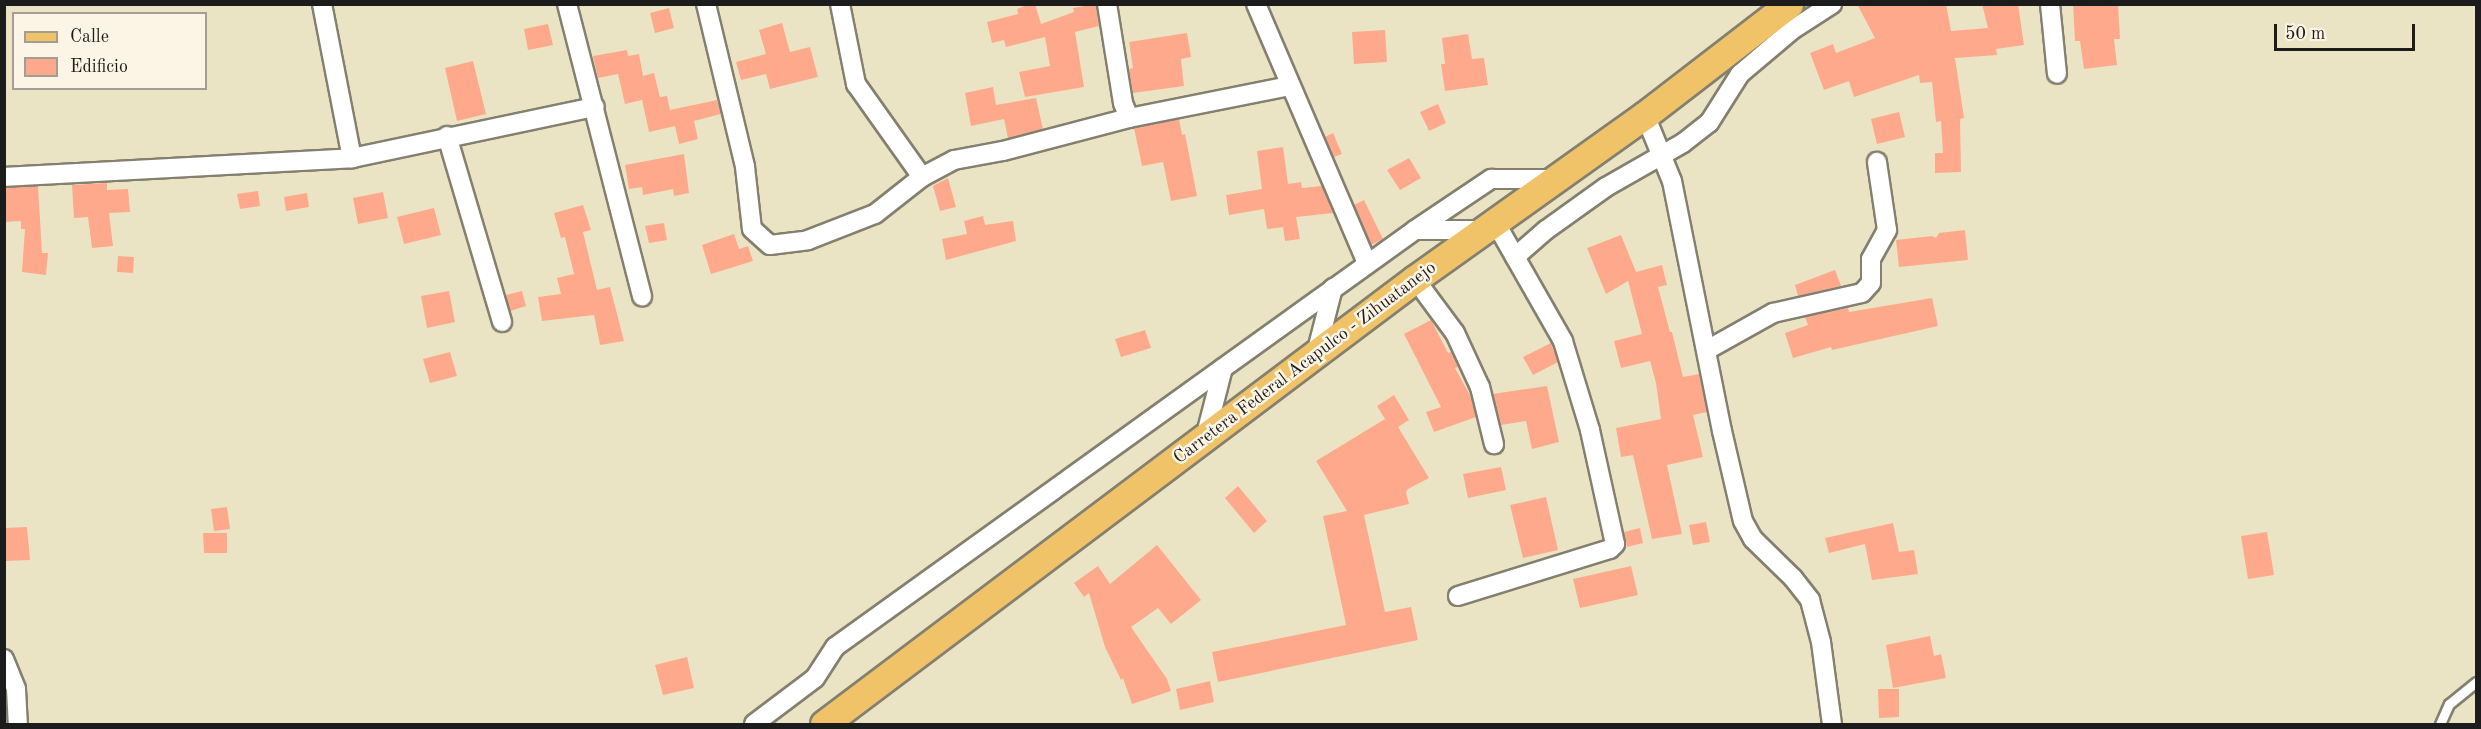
<!DOCTYPE html>
<style>
body{margin:0}
#map{position:relative;width:2481px;height:729px;overflow:hidden;background:#ebe4c4;font-family:"Old Standard TT",serif}
div>[style]{position:absolute}
[style*='--x']{left:calc(var(--x)*1px);top:calc(var(--y)*1px);width:calc(var(--w)*1px);rotate:calc(var(--a)*1deg)}
.building>*{inset:0;background:#ffa98c}
.roads{filter:drop-shadow(2px 0 #848070) drop-shadow(-2px 0 #848070) drop-shadow(0 2px #848070) drop-shadow(0 -2px #848070)}
.lane>*{height:9px;margin:-4.5px;padding:0 4.5px;transform-origin:4.5px;border-radius:4.5px;background:#fff}
.street>*{height:18px;margin:-9px;padding:0 9px;transform-origin:9px;border-radius:9px;background:#fff}
.primary>*{height:27px;margin:-13.5px;padding:0 13.5px;transform-origin:13.5px;border-radius:13.5px;background:#f0c369}
span{translate:-50% -50%;white-space:nowrap;text-align:center;line-height:1.15;-webkit-text-stroke:5px #fcf5e5;paint-order:stroke}
.street-label{font-size:18px;color:#1c1c1c}
.frame{position:absolute;inset:0;border:6px solid #1c1c1c;pointer-events:none}
.legend{position:absolute;left:12px;top:12px;width:195px;height:78px;box-sizing:border-box;background:#fcf5e5;border:2px solid #a29e95;margin:0;padding:8px 10px;list-style:none;font-size:18px;color:#1c1c1c}
.legend li{display:flex;align-items:center;gap:12px;height:30px}
.legend b{width:30px;border:2px solid #a29e95}
.scale{position:absolute;left:2274px;top:24px;width:141px;height:27px;box-sizing:border-box;border:3px solid #1c1c1c;border-top:0;padding-left:8px;font-size:18px;line-height:21px;white-space:nowrap;color:#1c1c1c;-webkit-text-stroke:4px #fcf5e5;paint-order:stroke}
</style>
<div id="map">
<div class="building">
<div style="clip-path:polygon(1030px 4px,1035px 4px,1041px 24px,1074px 12px,1073px 8px,1096px 4px,1099px 26px,1075px 32px,1084px 87px,1025px 97px,1019px 72px,1050px 66px,1045px 37px,1006px 47px,1004px 40px,992px 43px,987px 22px,1018px 14px,1017px 9px)"></div>
<div style="clip-path:polygon(1857px 4px,1946px 4px,1951px 31px,1988px 28px,1982px 4px,2018px 4px,2024px 45px,1996px 49px,1997px 55px,1955px 58px,1964px 118px,1960px 119px,1961px 172px,1935px 173px,1935px 153px,1943px 153px,1941px 121px,1936px 122px,1932px 82px,1920px 83px,1919px 75px,1854px 97px,1849px 81px,1824px 90px,1810px 53px,1833px 44px,1836px 53px,1875px 38px)"></div>
<div style="clip-path:polygon(2073px 4px,2118px 4px,2120px 39px,2114px 39px,2117px 65px,2084px 69px,2080px 41px,2075px 41px)"></div>
<div style="clip-path:polygon(669px 8px,674px 28px,655px 33px,650px 13px)"></div>
<div style="clip-path:polygon(782px 23px,790px 52px,810px 47px,818px 77px,770px 89px,766px 74px,741px 80px,736px 62px,766px 54px,759px 30px)"></div>
<div style="clip-path:polygon(548px 24px,553px 45px,528px 50px,524px 29px)"></div>
<div style="clip-path:polygon(1385px 30px,1387px 62px,1354px 64px,1352px 32px)"></div>
<div style="clip-path:polygon(1187px 33px,1191px 57px,1181px 59px,1184px 86px,1133px 93px,1129px 69px,1133px 68px,1129px 42px)"></div>
<div style="clip-path:polygon(1468px 34px,1472px 59px,1484px 58px,1488px 85px,1445px 91px,1441px 64px,1445px 64px,1442px 38px)"></div>
<div style="clip-path:polygon(627px 50px,628px 56px,639px 54px,643px 76px,654px 73px,660px 97px,667px 96px,670px 110px,717px 100px,721px 114px,694px 121px,698px 139px,679px 144px,675px 126px,649px 132px,642px 100px,625px 104px,618px 74px,598px 78px,593px 56px)"></div>
<div style="clip-path:polygon(473px 61px,486px 114px,457px 121px,445px 68px)"></div>
<div style="clip-path:polygon(993px 87px,996px 105px,1036px 98px,1043px 129px,1008px 138px,1004px 119px,971px 126px,965px 93px)"></div>
<div style="clip-path:polygon(1438px 104px,1446px 123px,1429px 131px,1420px 112px)"></div>
<div style="clip-path:polygon(1899px 112px,1905px 137px,1877px 144px,1871px 119px)"></div>
<div style="clip-path:polygon(1179px 119px,1182px 135px,1185px 134px,1197px 196px,1171px 201px,1163px 162px,1142px 166px,1134px 128px)"></div>
<div style="clip-path:polygon(1333px 133px,1342px 154px,1334px 157px,1325px 137px)"></div>
<div style="clip-path:polygon(1283px 147px,1288px 184px,1301px 182px,1302px 188px,1322px 186px,1333px 213px,1296px 217px,1300px 239px,1285px 241px,1283px 227px,1267px 229px,1264px 209px,1229px 215px,1226px 195px,1262px 189px,1257px 151px)"></div>
<div style="clip-path:polygon(684px 154px,689px 193px,674px 196px,673px 189px,643px 195px,642px 187px,629px 189px,625px 165px)"></div>
<div style="clip-path:polygon(1409px 158px,1421px 178px,1400px 190px,1387px 170px)"></div>
<div style="clip-path:polygon(948px 178px,956px 207px,940px 211px,933px 186px)"></div>
<div style="clip-path:polygon(107px 183px,107px 190px,128px 189px,130px 212px,109px 213px,113px 246px,92px 248px,88px 217px,74px 218px,72px 185px)"></div>
<div style="clip-path:polygon(38px 186px,42px 253px,48px 253px,46px 275px,22px 272px,25px 229px,21px 229px,21px 221px,4px 222px,4px 188px)"></div>
<div style="clip-path:polygon(258px 191px,260px 206px,240px 209px,237px 194px)"></div>
<div style="clip-path:polygon(383px 192px,388px 218px,358px 224px,353px 198px)"></div>
<div style="clip-path:polygon(307px 193px,309px 207px,286px 211px,284px 197px)"></div>
<div style="clip-path:polygon(1364px 200px,1383px 239px,1371px 245px,1354px 205px)"></div>
<div style="clip-path:polygon(583px 205px,591px 230px,583px 232px,597px 290px,610px 287px,624px 341px,600px 345px,594px 315px,542px 321px,538px 297px,561px 294px,557px 278px,574px 274px,565px 237px,561px 238px,554px 213px)"></div>
<div style="clip-path:polygon(434px 208px,441px 235px,404px 244px,397px 217px)"></div>
<div style="clip-path:polygon(983px 216px,985px 225px,1013px 221px,1016px 241px,946px 260px,942px 239px,967px 234px,964px 221px)"></div>
<div style="clip-path:polygon(664px 223px,667px 240px,649px 243px,645px 226px)"></div>
<div style="clip-path:polygon(1965px 230px,1968px 260px,1899px 267px,1896px 240px,1932px 236px,1936px 238px,1939px 233px)"></div>
<div style="clip-path:polygon(734px 234px,739px 249px,748px 246px,753px 261px,711px 274px,702px 245px)"></div>
<div style="clip-path:polygon(1621px 235px,1636px 272px,1662px 265px,1667px 285px,1658px 287px,1670px 332px,1672px 332px,1683px 377px,1699px 374px,1707px 412px,1693px 415px,1703px 457px,1667px 465px,1682px 534px,1652px 539px,1633px 455px,1621px 457px,1616px 428px,1661px 419px,1656px 383px,1650px 361px,1621px 368px,1614px 341px,1642px 334px,1628px 281px,1606px 294px,1587px 248px)"></div>
<div style="clip-path:polygon(118px 256px,134px 257px,133px 273px,117px 272px)"></div>
<div style="clip-path:polygon(1835px 270px,1841px 286px,1798px 296px,1795px 285px)"></div>
<div style="clip-path:polygon(449px 291px,455px 322px,427px 328px,421px 296px)"></div>
<div style="clip-path:polygon(522px 291px,526px 306px,510px 311px,506px 295px)"></div>
<div style="clip-path:polygon(1932px 298px,1938px 326px,1832px 350px,1831px 347px,1793px 358px,1785px 333px,1808px 325px,1805px 317px,1848px 308px,1849px 312px)"></div>
<div style="clip-path:polygon(1431px 320px,1448px 353px,1451px 352px,1458px 367px,1455px 368px,1471px 397px,1476px 417px,1434px 432px,1426px 412px,1441px 407px,1404px 334px)"></div>
<div style="clip-path:polygon(1145px 330px,1151px 348px,1121px 357px,1115px 339px)"></div>
<div style="clip-path:polygon(1551px 343px,1558px 362px,1533px 375px,1523px 357px)"></div>
<div style="clip-path:polygon(450px 352px,457px 376px,430px 383px,423px 359px)"></div>
<div style="clip-path:polygon(1547px 386px,1559px 442px,1532px 449px,1526px 421px,1501px 425px,1493px 394px)"></div>
<div style="clip-path:polygon(1394px 395px,1409px 420px,1398px 427px,1429px 478px,1408px 489px,1406px 492px,1409px 504px,1364px 515px,1385px 612px,1411px 607px,1418px 640px,1218px 682px,1212px 652px,1346px 625px,1323px 516px,1347px 511px,1316px 461px,1385px 419px,1377px 406px)"></div>
<div style="clip-path:polygon(1501px 467px,1506px 490px,1468px 498px,1463px 474px)"></div>
<div style="clip-path:polygon(1238px 486px,1267px 521px,1254px 533px,1225px 498px)"></div>
<div style="clip-path:polygon(1546px 497px,1558px 550px,1523px 558px,1510px 505px)"></div>
<div style="clip-path:polygon(227px 507px,230px 529px,214px 531px,211px 509px)"></div>
<div style="clip-path:polygon(1706px 522px,1710px 542px,1693px 545px,1689px 525px)"></div>
<div style="clip-path:polygon(1893px 523px,1899px 552px,1914px 550px,1918px 574px,1872px 580px,1865px 544px,1829px 553px,1825px 538px)"></div>
<div style="clip-path:polygon(27px 527px,30px 560px,4px 561px,4px 528px)"></div>
<div style="clip-path:polygon(1640px 528px,1643px 543px,1627px 547px,1624px 532px)"></div>
<div style="clip-path:polygon(2267px 532px,2274px 575px,2248px 579px,2241px 536px)"></div>
<div style="clip-path:polygon(203px 533px,227px 533px,227px 553px,204px 553px)"></div>
<div style="clip-path:polygon(1157px 545px,1201px 600px,1171px 624px,1158px 608px,1131px 627px,1167px 679px,1171px 691px,1132px 704px,1123px 678px,1121px 680px,1105px 647px,1089px 593px,1084px 597px,1074px 583px,1098px 566px,1110px 584px)"></div>
<div style="clip-path:polygon(1631px 566px,1638px 595px,1580px 608px,1573px 579px)"></div>
<div style="clip-path:polygon(1930px 636px,1934px 656px,1941px 654px,1946px 678px,1893px 688px,1886px 645px)"></div>
<div style="clip-path:polygon(687px 657px,694px 688px,663px 695px,655px 665px)"></div>
<div style="clip-path:polygon(1210px 681px,1214px 702px,1180px 710px,1176px 689px)"></div>
<div style="clip-path:polygon(1878px 689px,1899px 689px,1899px 717px,1879px 718px)"></div>
</div>
<div class="roads">
<div class="lane">
<div style="--x:2440;--y:724;--w:22;--a:-66"></div>
<div style="--x:2449;--y:704;--w:35;--a:-39"></div>
</div>
<div class="street">
<div style="--x:322;--y:4;--w:157;--a:79"></div>
<div style="--x:567;--y:4;--w:302;--a:75.6"></div>
<div style="--x:706;--y:4;--w:168;--a:76.5"></div>
<div style="--x:745;--y:167;--w:62;--a:83.6"></div>
<div style="--x:752;--y:229;--w:24;--a:42"></div>
<div style="--x:770;--y:245;--w:38;--a:-7"></div>
<div style="--x:808;--y:240;--w:72;--a:-21.2"></div>
<div style="--x:875;--y:214;--w:60;--a:-38.2"></div>
<div style="--x:922;--y:177;--w:36;--a:-28"></div>
<div style="--x:954;--y:160;--w:50;--a:-10.4"></div>
<div style="--x:1003;--y:151;--w:130;--a:-14.7"></div>
<div style="--x:1129;--y:118;--w:163;--a:-11.3"></div>
<div style="--x:840;--y:4;--w:82;--a:78.7"></div>
<div style="--x:856;--y:84;--w:114;--a:54.6"></div>
<div style="--x:1107;--y:4;--w:100;--a:80.8"></div>
<div style="--x:1123;--y:103;--w:16;--a:68"></div>
<div style="--x:1256;--y:4;--w:282;--a:66.8"></div>
<div style="--x:2050;--y:4;--w:70;--a:84.3"></div>
<div style="--x:1645;--y:115;--w:71;--a:67.8"></div>
<div style="--x:1672;--y:181;--w:255;--a:78.7"></div>
<div style="--x:1722;--y:431;--w:92;--a:76.9"></div>
<div style="--x:1743;--y:521;--w:21;--a:61"></div>
<div style="--x:1753;--y:539;--w:56;--a:44.3"></div>
<div style="--x:1793;--y:578;--w:28;--a:52"></div>
<div style="--x:1810;--y:600;--w:43;--a:75.3"></div>
<div style="--x:1821;--y:642;--w:83;--a:82.4"></div>
<div style="--x:447;--y:136;--w:194;--a:73.5"></div>
<div style="--x:4;--y:177;--w:349;--a:-3.1"></div>
<div style="--x:352;--y:158;--w:248;--a:-11.9"></div>
<div style="--x:1415;--y:230;--w:92;--a:-33.9"></div>
<div style="--x:1491;--y:179;--w:64;--a:0"></div>
<div style="--x:1515;--y:257;--w:41;--a:-41.1"></div>
<div style="--x:1546;--y:230;--w:74;--a:-35.6"></div>
<div style="--x:1606;--y:187;--w:89;--a:-29.7"></div>
<div style="--x:1683;--y:143;--w:33;--a:-38"></div>
<div style="--x:1709;--y:123;--w:58;--a:-57.7"></div>
<div style="--x:1740;--y:74;--w:68;--a:-40.2"></div>
<div style="--x:1792;--y:30;--w:48;--a:-33"></div>
<div style="--x:1415;--y:279;--w:67;--a:53.5"></div>
<div style="--x:1455;--y:333;--w:60;--a:65.2"></div>
<div style="--x:1480;--y:387;--w:59;--a:76.2"></div>
<div style="--x:1707;--y:350;--w:76;--a:-29.3"></div>
<div style="--x:1773;--y:313;--w:91;--a:-12.7"></div>
<div style="--x:1862;--y:293;--w:13;--a:-48"></div>
<div style="--x:1871;--y:283;--w:24;--a:-90"></div>
<div style="--x:1871;--y:259;--w:33;--a:-61"></div>
<div style="--x:1887;--y:230;--w:69;--a:-98.4"></div>
<div style="--x:1316;--y:354;--w:68;--a:-75.6"></div>
<div style="--x:1205;--y:438;--w:72;--a:-75.6"></div>
<div style="--x:1458;--y:596;--w:159;--a:-17.2"></div>
<div style="--x:1610;--y:549;--w:7;--a:-45"></div>
<div style="--x:1615;--y:544;--w:117;--a:-102.4"></div>
<div style="--x:1590;--y:430;--w:93;--a:-106.9"></div>
<div style="--x:1563;--y:341;--w:137;--a:-119.7"></div>
<div style="--x:4;--y:659;--w:32;--a:68"></div>
<div style="--x:16;--y:689;--w:35;--a:87"></div>
<div style="--x:754;--y:724;--w:76;--a:-37"></div>
<div style="--x:815;--y:678;--w:37;--a:-57"></div>
<div style="--x:835;--y:647;--w:714;--a:-35.71"></div>
<div style="--x:1415;--y:230;--w:69;--a:0"></div>
</div>
<div class="primary">
<div style="--x:824;--y:724;--w:740;--a:-36.98"></div>
<div style="--x:1415;--y:279;--w:282;--a:-35.5"></div>
<div style="--x:1645;--y:115;--w:182;--a:-37.6"></div>
</div>
</div>
<div class="street-label">
<span style="left:1305px;top:363px;rotate:-37deg">Carretera Federal Acapulco - Zihuatanejo</span>
</div>
<div class="frame"></div>
<ul class="legend">
<li><b style="height:8px;background:#f0c369"></b>Calle</li>
<li><b style="height:16px;background:#ffa98c"></b>Edificio</li>
</ul>
<div class="scale">50 m</div>
</div>
